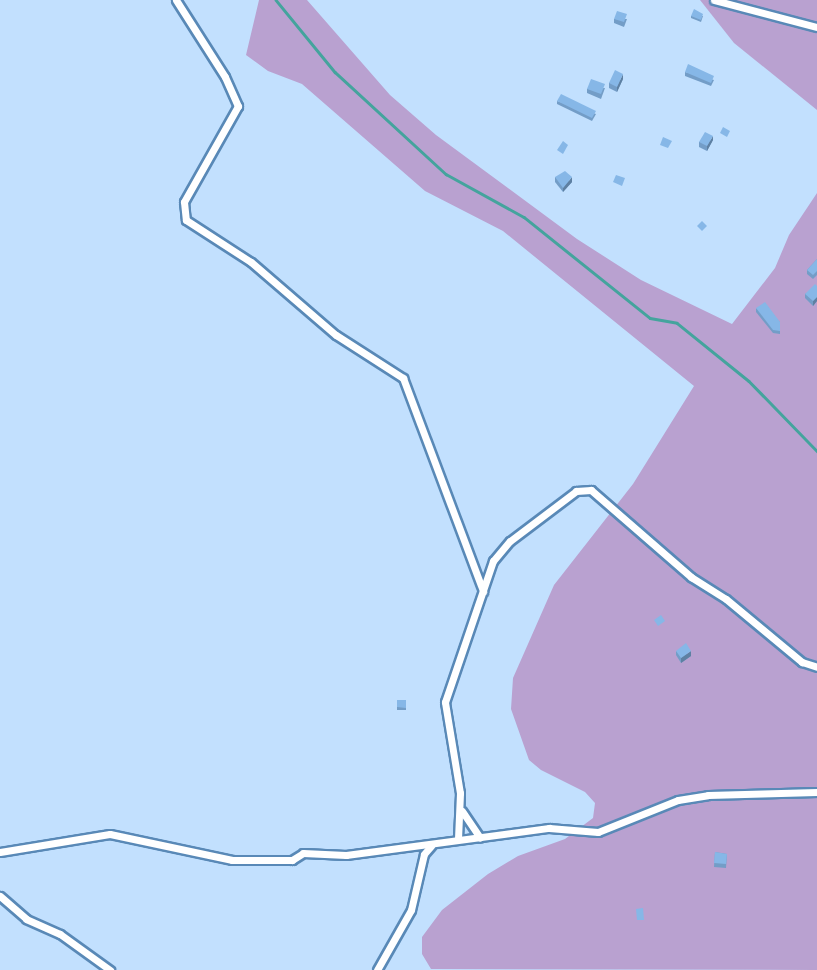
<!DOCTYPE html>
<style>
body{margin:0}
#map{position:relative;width:817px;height:970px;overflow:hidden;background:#c2e0fe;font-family:"Fira Sans",sans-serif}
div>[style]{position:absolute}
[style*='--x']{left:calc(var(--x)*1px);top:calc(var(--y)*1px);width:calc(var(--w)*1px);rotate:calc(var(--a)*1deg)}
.green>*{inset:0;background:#b9a1d0}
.stream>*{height:2.5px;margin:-1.25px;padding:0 1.25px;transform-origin:1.25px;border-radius:1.25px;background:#44a49d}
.roads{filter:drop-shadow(2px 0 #5989b7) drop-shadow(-2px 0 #5989b7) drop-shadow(0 2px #5989b7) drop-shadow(0 -2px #5989b7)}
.minor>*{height:7px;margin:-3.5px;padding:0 3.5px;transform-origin:3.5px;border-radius:3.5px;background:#fff}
.wall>*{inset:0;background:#739dc7}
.shaded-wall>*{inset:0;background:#5e80a2}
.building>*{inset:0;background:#86b7e7}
span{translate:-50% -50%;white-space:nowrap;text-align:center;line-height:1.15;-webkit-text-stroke:5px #c2e0fe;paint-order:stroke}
</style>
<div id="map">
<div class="green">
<div style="clip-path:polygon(259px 0,307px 0,390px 95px,436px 135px,577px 239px,641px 280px,732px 324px,775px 268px,789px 235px,817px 193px,817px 970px,431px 969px,422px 954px,422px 937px,442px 910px,488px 874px,518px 856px,565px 839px,593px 818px,595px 803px,585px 792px,541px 770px,529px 760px,511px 709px,513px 678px,554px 585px,633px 484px,694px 386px,503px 231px,425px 191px,302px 84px,268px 71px,246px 55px)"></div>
<div style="clip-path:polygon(700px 0,817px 0,817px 110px,734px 43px)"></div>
</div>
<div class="stream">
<div style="--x:276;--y:0;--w:93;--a:50.7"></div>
<div style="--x:335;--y:72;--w:151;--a:42.6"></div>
<div style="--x:446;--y:174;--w:89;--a:28.9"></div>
<div style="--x:524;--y:217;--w:161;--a:38.7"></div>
<div style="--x:650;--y:318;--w:27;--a:10"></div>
<div style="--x:677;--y:323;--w:92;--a:38.9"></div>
<div style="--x:749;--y:381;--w:98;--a:45.8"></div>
</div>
<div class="roads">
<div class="minor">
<div style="--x:176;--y:0;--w:91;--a:57.5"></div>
<div style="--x:225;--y:77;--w:32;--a:66"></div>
<div style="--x:238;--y:106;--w:110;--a:119.4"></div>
<div style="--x:184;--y:202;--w:18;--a:84"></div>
<div style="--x:186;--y:220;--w:77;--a:32.9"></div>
<div style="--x:251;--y:262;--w:112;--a:40.7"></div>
<div style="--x:336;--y:335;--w:80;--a:32.7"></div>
<div style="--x:403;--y:378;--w:228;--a:69.4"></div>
<div style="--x:714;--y:0;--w:106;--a:14.7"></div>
<div style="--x:462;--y:811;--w:32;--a:56"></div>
<div style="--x:458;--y:839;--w:46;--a:-87.5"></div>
<div style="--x:460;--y:793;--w:92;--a:-99.4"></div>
<div style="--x:445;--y:702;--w:149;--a:-71.2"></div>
<div style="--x:493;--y:561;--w:26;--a:-50"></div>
<div style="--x:510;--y:541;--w:83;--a:-37.1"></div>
<div style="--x:576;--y:491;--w:15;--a:-4"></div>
<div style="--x:591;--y:490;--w:133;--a:41"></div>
<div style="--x:691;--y:577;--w:41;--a:32.2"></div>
<div style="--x:726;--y:599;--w:99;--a:39.7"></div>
<div style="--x:802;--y:662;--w:16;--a:18"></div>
<div style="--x:0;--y:852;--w:111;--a:-9.3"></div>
<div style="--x:110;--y:834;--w:125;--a:12"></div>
<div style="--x:232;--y:860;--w:60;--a:0"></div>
<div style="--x:292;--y:860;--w:13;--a:-32"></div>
<div style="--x:303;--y:853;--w:43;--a:2.7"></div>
<div style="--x:346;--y:855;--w:205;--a:-7.6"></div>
<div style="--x:549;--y:828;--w:49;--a:4.7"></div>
<div style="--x:598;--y:832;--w:86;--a:-21.8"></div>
<div style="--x:678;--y:800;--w:30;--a:-9"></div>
<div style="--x:708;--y:795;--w:109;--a:-1.6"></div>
<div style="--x:0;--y:896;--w:35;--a:41"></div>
<div style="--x:26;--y:919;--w:37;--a:24"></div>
<div style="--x:60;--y:934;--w:62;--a:35.8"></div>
<div style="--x:377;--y:970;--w:69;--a:-60.5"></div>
<div style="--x:411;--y:910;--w:57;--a:-76.9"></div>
<div style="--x:424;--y:854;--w:11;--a:-49"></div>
</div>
</div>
<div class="wall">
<div style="clip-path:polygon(691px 16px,703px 16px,701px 22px,691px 18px)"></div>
<div style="clip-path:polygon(614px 19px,627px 19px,624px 27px,614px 23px)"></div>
<div style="clip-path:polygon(685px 72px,714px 80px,711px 86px,685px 76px)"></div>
<div style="clip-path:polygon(623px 79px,617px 92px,609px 88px,609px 83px)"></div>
<div style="clip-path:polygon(605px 88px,601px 99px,587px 93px,587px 89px)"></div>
<div style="clip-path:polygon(557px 101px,596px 114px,592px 121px,557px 104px)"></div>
<div style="clip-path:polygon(713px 140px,707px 151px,699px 147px,699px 142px)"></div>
<div style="clip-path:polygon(555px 177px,572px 182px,563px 192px,555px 182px)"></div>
<div style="clip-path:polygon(817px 259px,817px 275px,813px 279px,807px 274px,807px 270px)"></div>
<div style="clip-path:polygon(817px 286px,817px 301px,813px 306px,805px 298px,805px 294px)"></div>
<div style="clip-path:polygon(756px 308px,780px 322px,780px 334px,773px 333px,756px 312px)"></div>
<div style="clip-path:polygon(676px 651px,691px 656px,681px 663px,676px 655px)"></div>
<div style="clip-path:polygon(397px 700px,406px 700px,406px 710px,397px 710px)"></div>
<div style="clip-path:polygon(715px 852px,727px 854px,726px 868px,714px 867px)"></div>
</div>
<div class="shaded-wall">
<div style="clip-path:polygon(623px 74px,623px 79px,617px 92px,617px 87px)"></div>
<div style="clip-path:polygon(713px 136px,713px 140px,707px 151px,707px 146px)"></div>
<div style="clip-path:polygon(572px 177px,572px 182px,563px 192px,563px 188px)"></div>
<div style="clip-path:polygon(817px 297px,817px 301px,813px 306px,813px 301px)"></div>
<div style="clip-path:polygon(691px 651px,691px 656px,681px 663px,681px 658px)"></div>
</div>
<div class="building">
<div style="clip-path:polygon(694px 9px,703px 14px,701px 20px,691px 16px)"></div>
<div style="clip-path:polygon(617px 11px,627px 14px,624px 22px,614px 19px)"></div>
<div style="clip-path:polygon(688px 64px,714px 76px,711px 83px,685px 72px)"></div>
<div style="clip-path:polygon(615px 70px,623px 74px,617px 87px,609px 83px)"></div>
<div style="clip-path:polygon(591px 79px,605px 84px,601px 94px,587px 89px)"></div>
<div style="clip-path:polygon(561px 94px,596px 111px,592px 118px,557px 101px)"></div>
<div style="clip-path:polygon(723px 127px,730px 131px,727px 137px,720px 133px)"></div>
<div style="clip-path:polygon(705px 132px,713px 136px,707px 146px,699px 142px)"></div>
<div style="clip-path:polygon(663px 137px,672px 141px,668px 148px,660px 145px)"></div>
<div style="clip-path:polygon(563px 141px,568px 145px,563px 154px,557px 150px)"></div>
<div style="clip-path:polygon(565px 171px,572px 177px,563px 188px,555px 177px)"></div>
<div style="clip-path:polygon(616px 175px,625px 178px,622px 186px,613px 182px)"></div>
<div style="clip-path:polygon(702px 221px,707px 226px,702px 231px,697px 226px)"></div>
<div style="clip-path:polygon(817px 259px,817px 271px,813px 275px,807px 270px)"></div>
<div style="clip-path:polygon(815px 284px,817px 286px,817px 297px,813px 301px,805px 294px)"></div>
<div style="clip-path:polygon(765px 302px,780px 322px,780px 331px,773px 330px,756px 308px)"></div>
<div style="clip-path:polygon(661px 615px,665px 621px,658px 626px,654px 620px)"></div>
<div style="clip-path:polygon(686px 643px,691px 651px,681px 658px,676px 651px)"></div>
<div style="clip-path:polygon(397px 700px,406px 700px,406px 708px,397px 707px)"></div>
<div style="clip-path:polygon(715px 852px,727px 854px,726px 864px,714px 863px)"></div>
<div style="clip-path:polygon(643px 908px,644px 920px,637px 920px,636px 909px)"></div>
</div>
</div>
